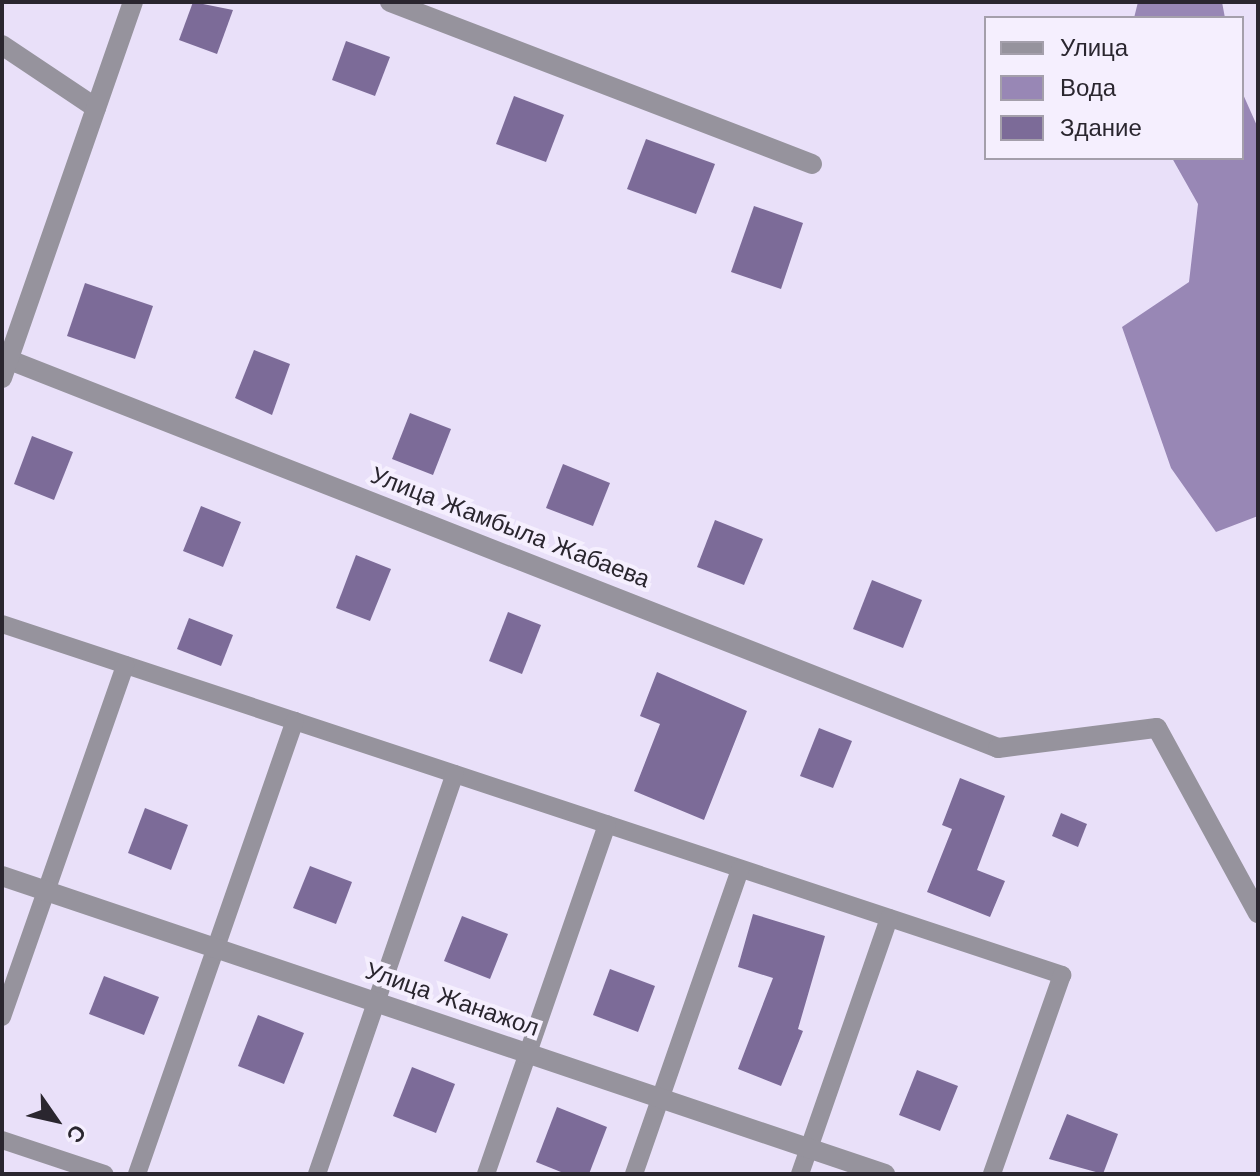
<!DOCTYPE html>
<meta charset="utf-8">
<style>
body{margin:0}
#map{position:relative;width:1260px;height:1176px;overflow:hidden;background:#e9e0f9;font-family:"Work Sans",sans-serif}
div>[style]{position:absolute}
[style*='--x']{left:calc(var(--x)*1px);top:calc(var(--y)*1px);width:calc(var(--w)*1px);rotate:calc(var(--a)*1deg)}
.water>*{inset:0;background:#9887b5}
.building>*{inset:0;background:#7c6b98}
.lane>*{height:18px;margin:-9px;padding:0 9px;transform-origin:9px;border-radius:9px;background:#96939d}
.street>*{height:20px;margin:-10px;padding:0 10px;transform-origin:10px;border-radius:10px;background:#96939d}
span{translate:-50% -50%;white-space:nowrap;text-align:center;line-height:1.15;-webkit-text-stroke:8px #f5effe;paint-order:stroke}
.street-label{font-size:24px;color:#2a262f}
.frame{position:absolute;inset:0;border:4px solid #2a262f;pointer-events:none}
.legend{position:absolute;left:984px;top:16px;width:260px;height:144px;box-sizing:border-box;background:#f5effe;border:2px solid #a49fab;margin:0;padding:10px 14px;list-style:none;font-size:24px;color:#2a262f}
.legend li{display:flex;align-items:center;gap:16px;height:40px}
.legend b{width:40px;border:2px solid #a49fab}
.north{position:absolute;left:16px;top:1080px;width:80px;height:80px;-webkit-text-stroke:6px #f5effe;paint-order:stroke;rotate:124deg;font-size:22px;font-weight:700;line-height:32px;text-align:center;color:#2a262f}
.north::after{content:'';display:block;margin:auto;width:28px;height:36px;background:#2a262f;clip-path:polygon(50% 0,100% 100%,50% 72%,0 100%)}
</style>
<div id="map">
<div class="water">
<div style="clip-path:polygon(1138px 2px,1222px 2px,1225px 18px,1134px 18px)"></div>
<div style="clip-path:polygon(1242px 92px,1258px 128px,1258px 516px,1216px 532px,1171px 468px,1122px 327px,1189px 282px,1198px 204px,1172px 158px,1242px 158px)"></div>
</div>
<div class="building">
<div style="clip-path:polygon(193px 2px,233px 10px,217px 54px,179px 40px)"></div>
<div style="clip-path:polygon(346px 41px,390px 57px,375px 96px,332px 80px)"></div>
<div style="clip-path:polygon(514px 96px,564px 115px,546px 162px,496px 144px)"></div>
<div style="clip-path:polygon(646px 139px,715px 164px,696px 214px,627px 189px)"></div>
<div style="clip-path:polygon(754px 206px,803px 223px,781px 289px,731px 272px)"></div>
<div style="clip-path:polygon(85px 283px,153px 306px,135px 359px,67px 336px)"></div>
<div style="clip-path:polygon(254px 350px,290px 364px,272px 415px,235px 398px)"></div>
<div style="clip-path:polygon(410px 413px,451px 429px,433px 475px,392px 459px)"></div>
<div style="clip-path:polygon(32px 436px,73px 452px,54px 500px,14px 484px)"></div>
<div style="clip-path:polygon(563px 464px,610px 483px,593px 526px,546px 508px)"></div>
<div style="clip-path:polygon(201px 506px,241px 522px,223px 567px,183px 551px)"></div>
<div style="clip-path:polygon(715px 520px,763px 539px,744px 585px,697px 567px)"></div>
<div style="clip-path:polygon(356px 555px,391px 569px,370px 621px,336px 608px)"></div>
<div style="clip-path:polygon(872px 580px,922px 600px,903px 648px,853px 629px)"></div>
<div style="clip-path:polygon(508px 612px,541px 625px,522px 674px,489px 661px)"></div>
<div style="clip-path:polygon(189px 618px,233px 635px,221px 666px,177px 649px)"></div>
<div style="clip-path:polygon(657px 672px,747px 711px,704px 820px,634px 791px,660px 724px,640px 716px)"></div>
<div style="clip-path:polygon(819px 728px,852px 741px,833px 788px,800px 776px)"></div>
<div style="clip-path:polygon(960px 778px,1005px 796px,977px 870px,1005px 881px,990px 917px,927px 892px,952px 829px,942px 825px)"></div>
<div style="clip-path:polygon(145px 808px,188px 825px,171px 870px,128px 853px)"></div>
<div style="clip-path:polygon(1061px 813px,1087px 824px,1078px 847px,1052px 836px)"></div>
<div style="clip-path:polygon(310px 866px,352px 882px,336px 924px,293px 908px)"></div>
<div style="clip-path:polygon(753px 914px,825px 936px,798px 1029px,803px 1031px,781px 1086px,738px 1069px,773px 978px,738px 967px)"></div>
<div style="clip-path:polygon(462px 916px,508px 934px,490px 979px,444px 961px)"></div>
<div style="clip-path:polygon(610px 969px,655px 986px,638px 1032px,593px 1015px)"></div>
<div style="clip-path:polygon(104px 976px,159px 997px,144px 1035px,89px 1014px)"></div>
<div style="clip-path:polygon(258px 1015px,304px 1033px,284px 1084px,238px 1066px)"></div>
<div style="clip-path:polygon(412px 1067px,455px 1084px,436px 1133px,393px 1116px)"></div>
<div style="clip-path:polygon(917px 1070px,958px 1086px,940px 1131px,899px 1115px)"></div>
<div style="clip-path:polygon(557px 1107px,607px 1127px,589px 1174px,566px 1174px,536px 1162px)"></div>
<div style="clip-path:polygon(1067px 1114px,1118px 1134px,1103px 1174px,1049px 1159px)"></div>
</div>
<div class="lane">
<div style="--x:2;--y:624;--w:1117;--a:18.32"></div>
<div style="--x:1062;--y:975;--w:211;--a:109.4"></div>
<div style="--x:2;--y:1017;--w:373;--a:-70.7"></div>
<div style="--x:2;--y:1140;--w:108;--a:18.4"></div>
<div style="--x:137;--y:1174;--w:480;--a:-70.8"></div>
<div style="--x:317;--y:1174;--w:423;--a:-71"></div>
<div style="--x:486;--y:1174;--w:370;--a:-70.9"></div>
<div style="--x:634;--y:1174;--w:323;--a:-70.8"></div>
<div style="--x:800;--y:1174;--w:271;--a:-70.8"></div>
</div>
<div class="street">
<div style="--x:390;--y:2;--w:452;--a:21"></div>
<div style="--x:2;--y:45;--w:113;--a:33.8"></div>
<div style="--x:2;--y:357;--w:1070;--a:21.43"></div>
<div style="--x:998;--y:748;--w:160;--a:-7.2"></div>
<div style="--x:1157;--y:728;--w:211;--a:61.4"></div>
<div style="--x:2;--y:378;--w:398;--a:-70.8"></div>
<div style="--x:2;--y:876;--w:932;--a:18.65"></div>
</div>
<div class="street-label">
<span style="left:510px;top:528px;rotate:21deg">Улица Жамбыла Жабаева</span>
<span style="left:452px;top:1000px;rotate:19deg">Улица Жанажол</span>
</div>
<div class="frame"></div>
<ul class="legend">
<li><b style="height:10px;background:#96939d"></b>Улица</li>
<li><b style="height:22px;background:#9887b5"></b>Вода</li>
<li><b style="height:22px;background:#7c6b98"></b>Здание</li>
</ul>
<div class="north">С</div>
</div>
